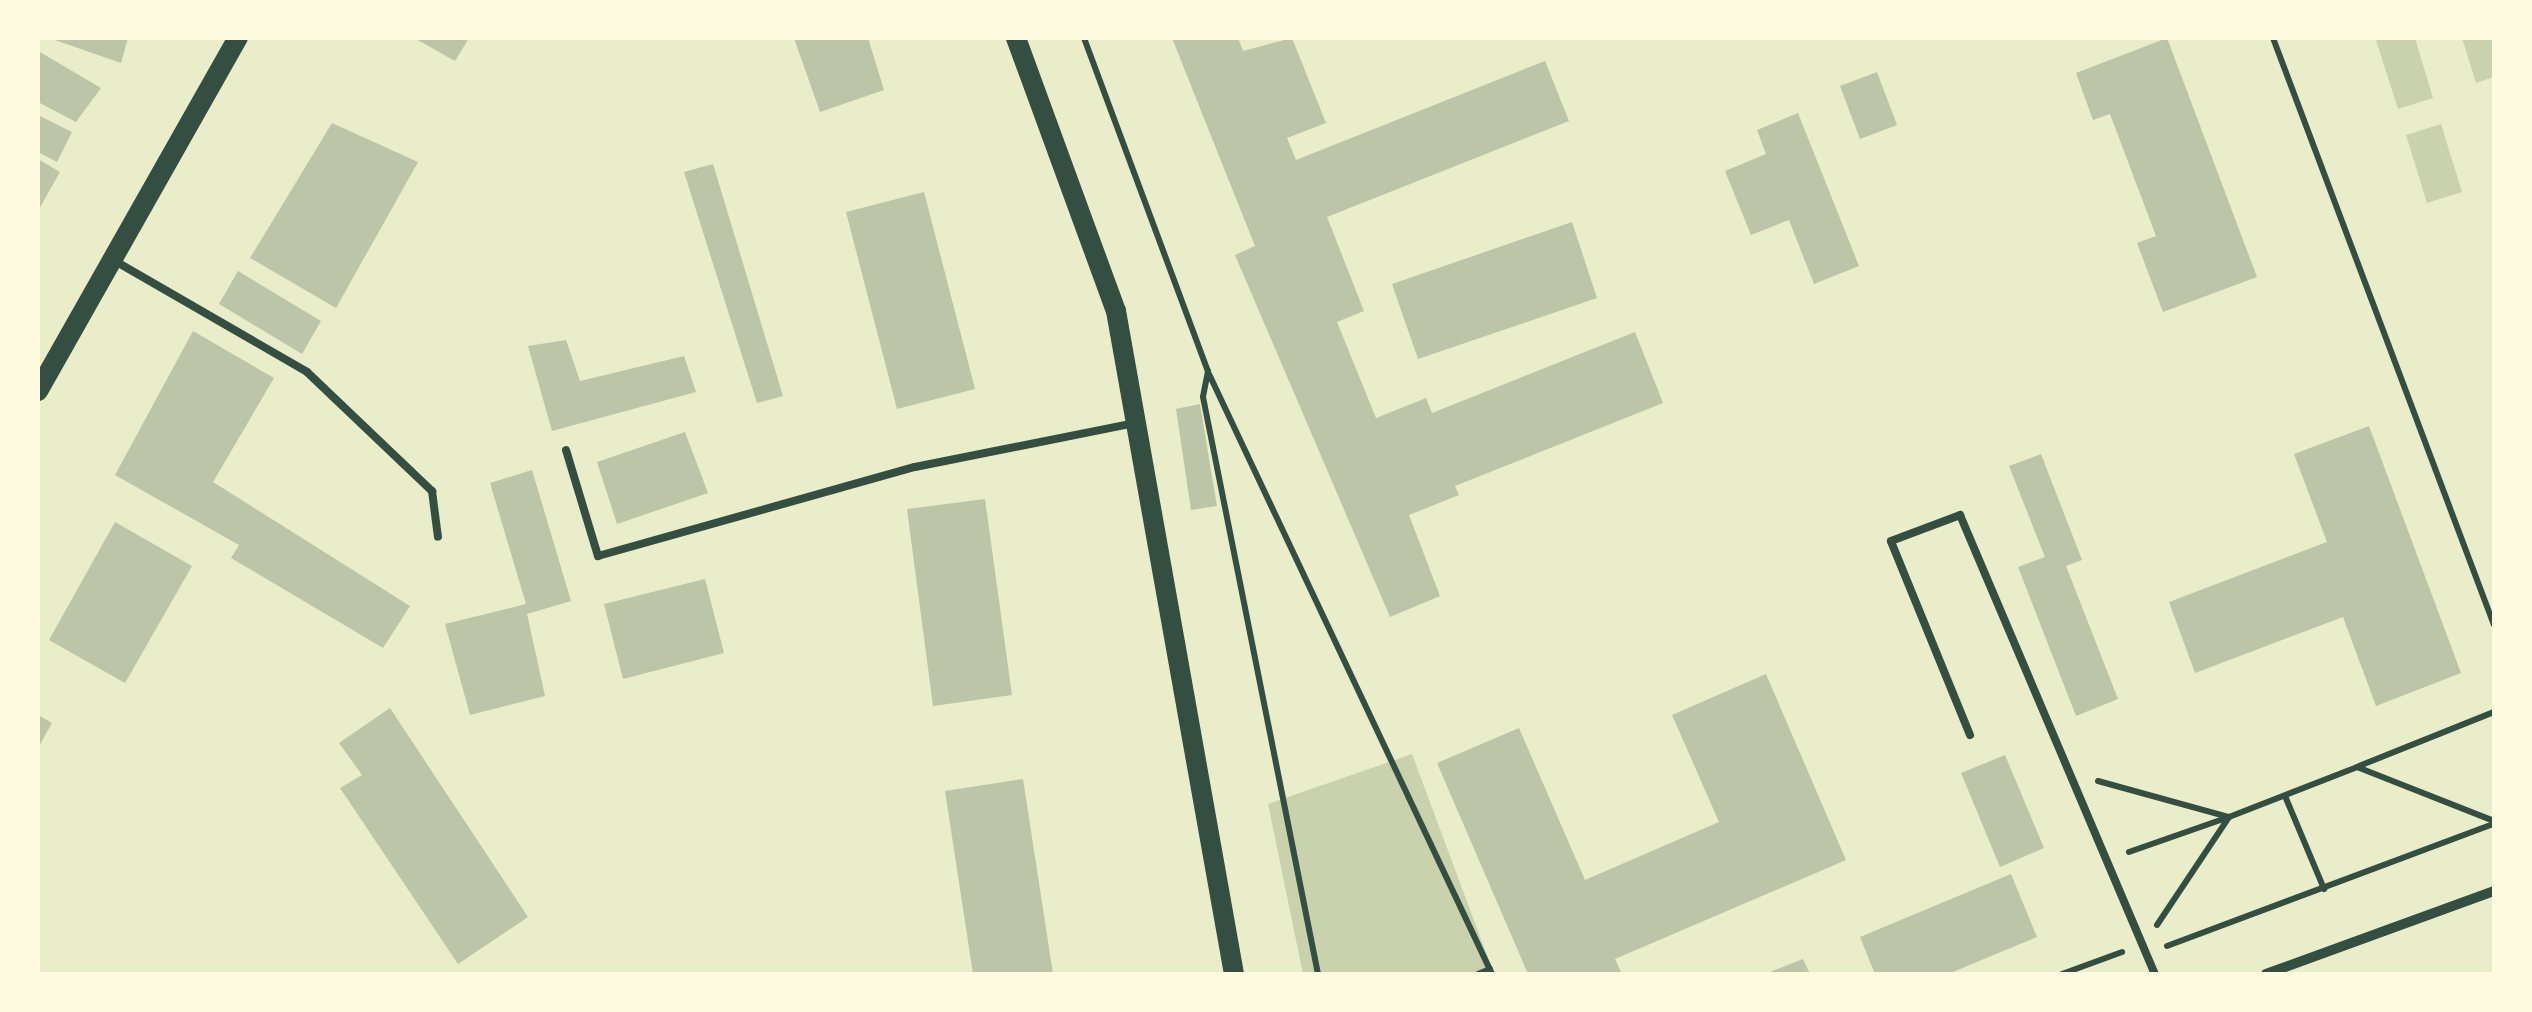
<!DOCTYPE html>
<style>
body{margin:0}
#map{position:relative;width:2532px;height:1012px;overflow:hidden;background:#e9edc9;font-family:"Libre Baskerville",serif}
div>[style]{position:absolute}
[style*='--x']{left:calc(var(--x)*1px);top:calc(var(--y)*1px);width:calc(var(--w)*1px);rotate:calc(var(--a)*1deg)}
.green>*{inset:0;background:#cad2ad}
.building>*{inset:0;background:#bcc5a7}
.path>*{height:6px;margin:-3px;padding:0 3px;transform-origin:3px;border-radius:3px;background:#344e41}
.service>*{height:8px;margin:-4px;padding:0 4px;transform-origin:4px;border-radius:4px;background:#344e41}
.minor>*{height:10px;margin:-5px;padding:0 5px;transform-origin:5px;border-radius:5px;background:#344e41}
.secondary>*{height:20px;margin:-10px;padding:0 10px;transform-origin:10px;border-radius:10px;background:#344e41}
span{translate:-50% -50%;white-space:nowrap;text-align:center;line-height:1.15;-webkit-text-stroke:8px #fefae0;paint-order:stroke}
.frame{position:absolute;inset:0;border:40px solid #fefae0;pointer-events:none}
</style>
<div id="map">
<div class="green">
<div style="clip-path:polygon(2415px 38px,2433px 98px,2398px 109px,2376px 40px)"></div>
<div style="clip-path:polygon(2462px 38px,2494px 38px,2494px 77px,2476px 83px)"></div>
<div style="clip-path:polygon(2441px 124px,2462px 192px,2427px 203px,2406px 135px)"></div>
<div style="clip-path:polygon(1412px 754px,1494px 974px,1303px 974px,1268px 804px)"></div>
</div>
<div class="building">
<div style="clip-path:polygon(49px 38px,128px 38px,121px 63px)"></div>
<div style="clip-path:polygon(414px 38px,469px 38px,455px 61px)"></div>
<div style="clip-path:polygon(794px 38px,868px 38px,884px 90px,820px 112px)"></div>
<div style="clip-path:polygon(1172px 38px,1238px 38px,1243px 51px,1292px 38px,1326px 123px,1287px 138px,1296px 160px,1545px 61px,1569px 121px,1327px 217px,1364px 311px,1337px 322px,1376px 418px,1426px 398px,1432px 413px,1635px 332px,1663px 403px,1455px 486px,1459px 495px,1409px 515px,1440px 596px,1390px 617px,1235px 255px,1255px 246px)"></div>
<div style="clip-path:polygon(2167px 38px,2257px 277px,2163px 312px,2137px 243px,2156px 236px,2110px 114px,2093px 120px,2076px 73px)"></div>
<div style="clip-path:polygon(38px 51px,101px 88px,76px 122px,38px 102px)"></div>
<div style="clip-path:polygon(1877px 72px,1897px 125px,1860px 139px,1840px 86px)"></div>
<div style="clip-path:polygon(1798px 113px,1859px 266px,1814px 284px,1789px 220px,1751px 235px,1725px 171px,1766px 154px,1757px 130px)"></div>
<div style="clip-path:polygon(38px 115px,72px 132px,57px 162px,38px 152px)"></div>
<div style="clip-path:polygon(332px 123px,418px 162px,336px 308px,250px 258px)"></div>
<div style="clip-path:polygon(38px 159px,60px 172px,38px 211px)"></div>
<div style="clip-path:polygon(713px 164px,783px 396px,757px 403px,684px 172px)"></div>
<div style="clip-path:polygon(924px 192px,975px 389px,897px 409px,846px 212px)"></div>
<div style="clip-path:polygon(1572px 222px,1597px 298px,1418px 359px,1392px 284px)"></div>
<div style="clip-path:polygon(238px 271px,321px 321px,302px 354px,219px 304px)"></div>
<div style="clip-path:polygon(193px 331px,274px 378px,213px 482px,410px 606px,383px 648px,231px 558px,239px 545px,115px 475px)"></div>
<div style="clip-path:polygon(566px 340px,580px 381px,684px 356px,696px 392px,552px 431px,528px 346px)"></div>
<div style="clip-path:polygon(1200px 404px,1217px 506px,1191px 510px,1176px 409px)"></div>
<div style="clip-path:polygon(2369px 426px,2461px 673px,2376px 706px,2343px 617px,2195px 673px,2169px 602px,2327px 542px,2294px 454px)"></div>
<div style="clip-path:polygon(685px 432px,708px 493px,617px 524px,597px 462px)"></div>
<div style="clip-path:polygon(2041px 454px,2082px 560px,2066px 566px,2118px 699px,2076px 716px,2018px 567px,2045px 557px,2009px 466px)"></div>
<div style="clip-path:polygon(532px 470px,571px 601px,527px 614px,545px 696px,470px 715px,445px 624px,526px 604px,490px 483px)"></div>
<div style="clip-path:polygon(985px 499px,1012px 695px,933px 706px,907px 509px)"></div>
<div style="clip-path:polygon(115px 522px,192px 566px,125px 683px,49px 640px)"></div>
<div style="clip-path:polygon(705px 579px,724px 653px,623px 679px,604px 604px)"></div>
<div style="clip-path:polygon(1766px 674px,1846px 860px,1615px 959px,1622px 974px,1528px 974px,1437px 763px,1519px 728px,1585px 880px,1719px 822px,1672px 715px)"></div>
<div style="clip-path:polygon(390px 708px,528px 917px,458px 964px,340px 788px,362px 775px,339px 743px)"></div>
<div style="clip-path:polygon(38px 715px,52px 723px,38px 748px)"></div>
<div style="clip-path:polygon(2005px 755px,2044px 848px,2000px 867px,1961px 773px)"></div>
<div style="clip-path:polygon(1023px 779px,1053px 974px,973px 974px,945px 791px)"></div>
<div style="clip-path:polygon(2011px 874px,2037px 937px,1948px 974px,1875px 974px,1860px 937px)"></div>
<div style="clip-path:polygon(1803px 959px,1810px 974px,1765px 974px)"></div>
</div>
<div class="path">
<div style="--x:1084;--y:38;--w:355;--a:69.6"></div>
<div style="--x:1208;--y:371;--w:26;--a:101"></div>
<div style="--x:1203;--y:397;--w:588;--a:78.73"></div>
<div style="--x:2273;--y:38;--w:627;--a:69.37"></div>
<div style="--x:1209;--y:374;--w:663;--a:64.75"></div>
<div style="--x:2359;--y:766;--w:145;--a:-21.8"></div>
<div style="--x:2098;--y:781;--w:136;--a:15.4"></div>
<div style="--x:2229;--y:817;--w:106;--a:160.7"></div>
<div style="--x:2285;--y:796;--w:101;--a:67.2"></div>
<div style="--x:2157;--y:925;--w:130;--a:-56.3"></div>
<div style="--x:2229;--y:817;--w:137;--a:-21.3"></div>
<div style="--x:2357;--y:767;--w:147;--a:21.5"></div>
<div style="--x:2167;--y:946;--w:349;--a:-20.5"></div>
<div style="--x:1478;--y:974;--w:13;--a:-23"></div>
<div style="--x:2062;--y:974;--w:64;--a:-20.1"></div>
</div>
<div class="service">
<div style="--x:115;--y:261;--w:222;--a:30"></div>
<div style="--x:307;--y:372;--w:173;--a:43.6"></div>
<div style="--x:432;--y:491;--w:46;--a:82.6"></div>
<div style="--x:566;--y:450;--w:111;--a:73.2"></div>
<div style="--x:598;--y:556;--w:329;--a:-15.7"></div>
<div style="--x:915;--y:467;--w:225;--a:-11.3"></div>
<div style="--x:1970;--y:735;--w:209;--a:-112.2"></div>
<div style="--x:1891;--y:541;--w:74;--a:-20.6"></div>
<div style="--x:1960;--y:515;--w:499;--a:67"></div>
</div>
<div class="minor">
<div style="--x:2266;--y:974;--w:243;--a:-20"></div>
</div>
<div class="secondary">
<div style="--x:1016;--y:38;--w:291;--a:69.9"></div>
<div style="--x:1116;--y:311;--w:673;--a:79.91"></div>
<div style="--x:38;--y:391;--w:406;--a:-60.5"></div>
</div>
<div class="frame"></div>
</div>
